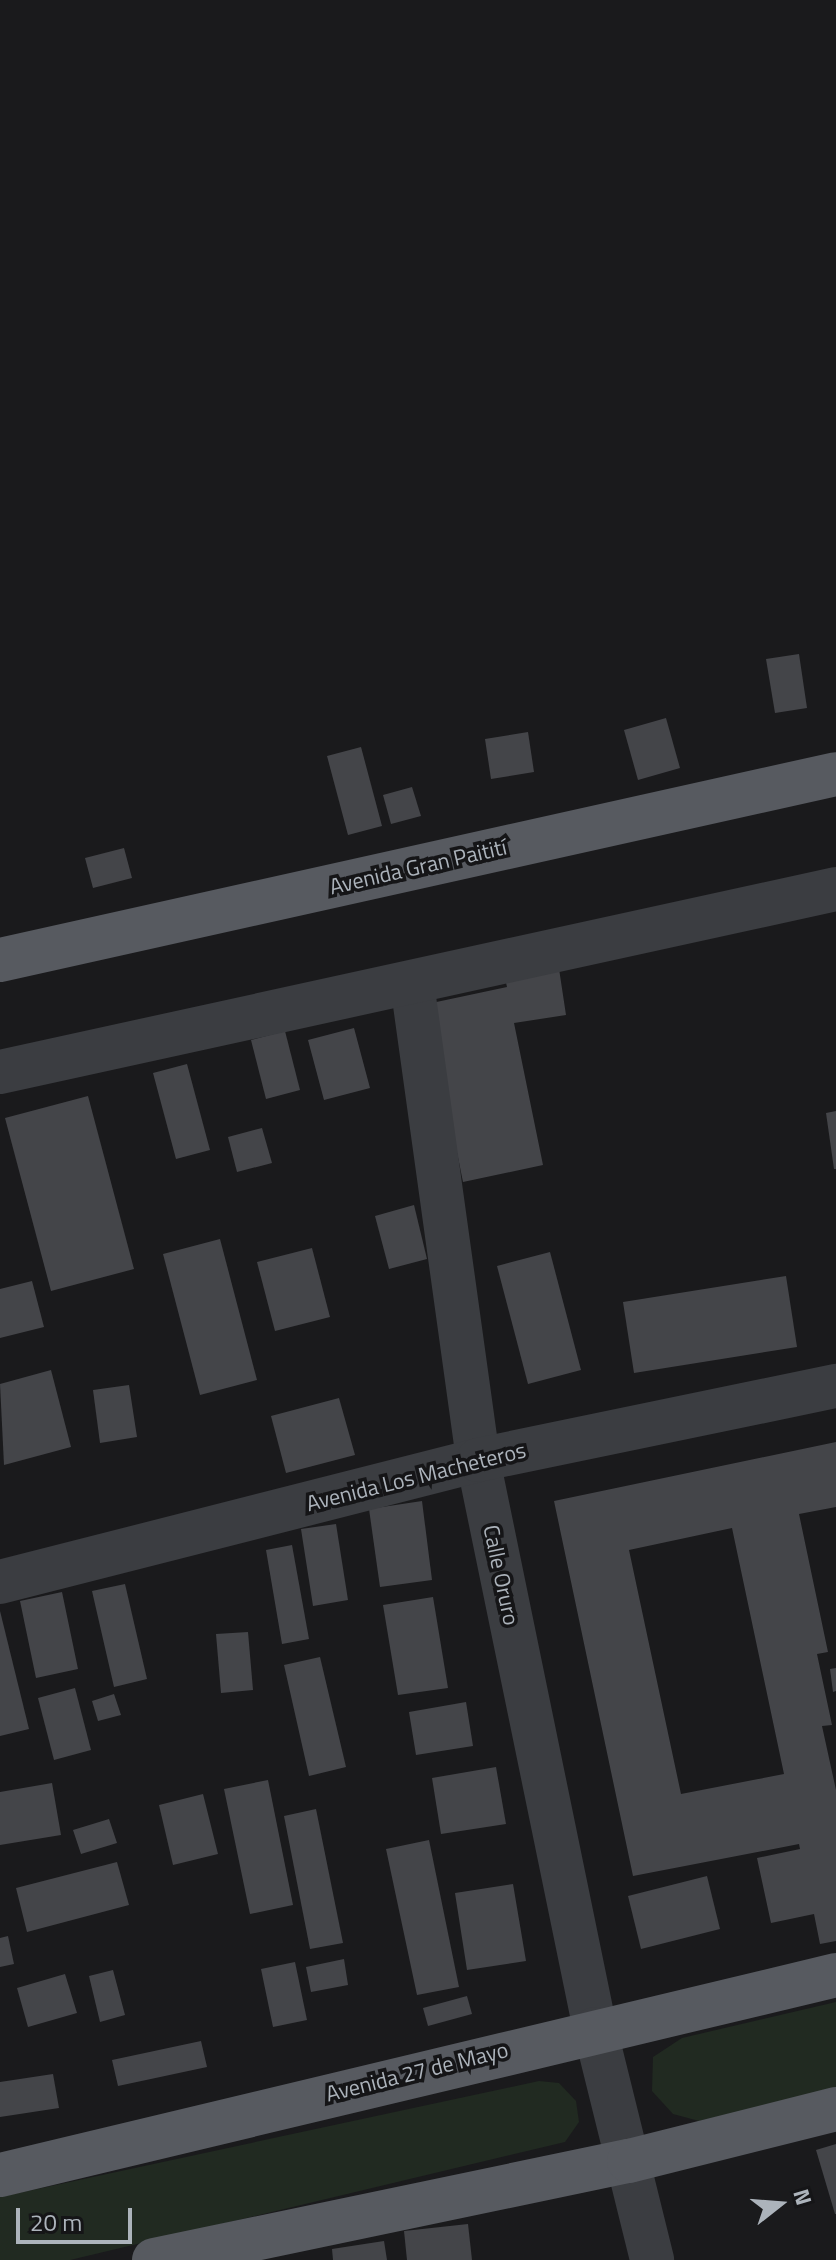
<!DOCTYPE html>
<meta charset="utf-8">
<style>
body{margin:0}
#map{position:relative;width:836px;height:2260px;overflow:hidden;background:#1a1a1c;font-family:"Titillium Web",sans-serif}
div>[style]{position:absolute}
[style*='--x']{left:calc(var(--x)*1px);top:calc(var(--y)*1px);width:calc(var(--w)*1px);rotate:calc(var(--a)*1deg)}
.green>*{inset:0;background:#212a21}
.building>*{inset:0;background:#444549}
.minor>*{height:44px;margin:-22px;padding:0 22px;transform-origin:22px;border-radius:22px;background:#3b3d41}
.major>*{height:44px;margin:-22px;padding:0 22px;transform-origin:22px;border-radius:22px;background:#575a60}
span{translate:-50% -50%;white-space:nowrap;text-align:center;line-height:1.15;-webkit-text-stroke:7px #151517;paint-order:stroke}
.street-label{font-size:22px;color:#acb3bb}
.north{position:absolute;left:740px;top:2164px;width:80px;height:80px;-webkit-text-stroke:6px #151517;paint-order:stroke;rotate:73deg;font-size:22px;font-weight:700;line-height:32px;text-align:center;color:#acb3bb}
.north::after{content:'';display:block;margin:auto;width:28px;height:36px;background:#acb3bb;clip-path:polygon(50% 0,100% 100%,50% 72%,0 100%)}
.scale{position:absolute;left:16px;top:2208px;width:116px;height:36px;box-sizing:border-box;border:4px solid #acb3bb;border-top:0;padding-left:10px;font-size:24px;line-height:28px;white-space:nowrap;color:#acb3bb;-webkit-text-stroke:6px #151517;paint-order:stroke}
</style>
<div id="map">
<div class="green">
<div style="clip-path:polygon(836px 2002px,836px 2089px,699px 2121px,673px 2114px,652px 2091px,653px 2057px,682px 2038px)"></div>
<div style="clip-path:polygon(539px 2081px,559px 2083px,576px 2101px,579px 2122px,565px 2142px,70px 2260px,0 2260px,0 2197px)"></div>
</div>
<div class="building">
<div style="clip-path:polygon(799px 654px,807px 708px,775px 713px,766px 659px)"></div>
<div style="clip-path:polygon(666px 718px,680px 768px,638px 780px,624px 730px)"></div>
<div style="clip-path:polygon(528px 732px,534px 772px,491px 779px,485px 739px)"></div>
<div style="clip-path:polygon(361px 747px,382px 826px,348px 835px,327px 756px)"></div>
<div style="clip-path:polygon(412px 787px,421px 816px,391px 824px,383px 795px)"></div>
<div style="clip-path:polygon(124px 848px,132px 878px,93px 888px,85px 858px)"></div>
<div style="clip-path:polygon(558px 962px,566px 1015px,514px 1023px,543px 1165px,463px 1182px,427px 1004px,507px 987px,503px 970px)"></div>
<div style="clip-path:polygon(354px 1028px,370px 1088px,324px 1100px,308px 1040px)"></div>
<div style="clip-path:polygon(285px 1031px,300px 1090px,266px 1099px,251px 1040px)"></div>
<div style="clip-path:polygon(187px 1064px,210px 1150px,176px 1159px,153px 1073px)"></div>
<div style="clip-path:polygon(88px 1096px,134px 1269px,51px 1291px,5px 1118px)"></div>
<div style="clip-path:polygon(836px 1111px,836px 1169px,834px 1169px,826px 1113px)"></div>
<div style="clip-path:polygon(262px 1128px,272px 1163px,237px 1172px,228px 1137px)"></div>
<div style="clip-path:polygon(414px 1205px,427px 1259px,389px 1269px,375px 1216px)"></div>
<div style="clip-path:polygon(220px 1239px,257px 1380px,200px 1395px,163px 1254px)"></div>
<div style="clip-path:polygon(312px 1248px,330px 1317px,275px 1331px,257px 1262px)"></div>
<div style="clip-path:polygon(550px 1252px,581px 1370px,528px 1384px,497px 1266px)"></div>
<div style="clip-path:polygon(786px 1276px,797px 1347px,634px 1373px,623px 1302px)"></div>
<div style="clip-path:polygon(32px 1281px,44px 1327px,0 1338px,0 1289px)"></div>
<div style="clip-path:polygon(51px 1370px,71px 1447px,4px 1465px,0 1384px)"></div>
<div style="clip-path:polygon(129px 1385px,137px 1437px,100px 1443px,93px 1390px)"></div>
<div style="clip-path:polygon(339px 1398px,355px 1455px,286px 1473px,271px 1416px)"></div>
<div style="clip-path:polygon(evenodd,836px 1442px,836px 1507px,799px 1514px,828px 1652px,817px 1654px,832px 1725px,822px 1726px,836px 1790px,836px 1941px,820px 1944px,814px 1914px,771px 1923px,757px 1858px,800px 1849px,799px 1844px,633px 1876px,554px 1501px,836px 1442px,732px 1528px,784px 1774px,681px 1794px,629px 1550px,732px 1528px)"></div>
<div style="clip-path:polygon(422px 1501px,432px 1580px,380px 1587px,369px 1509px)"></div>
<div style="clip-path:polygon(336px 1524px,348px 1600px,313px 1606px,301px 1529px)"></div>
<div style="clip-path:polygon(292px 1545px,309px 1639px,282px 1644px,266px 1550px)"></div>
<div style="clip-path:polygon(125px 1584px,147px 1679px,114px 1687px,92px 1591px)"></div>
<div style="clip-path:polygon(62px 1592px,78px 1669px,36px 1678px,20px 1601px)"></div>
<div style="clip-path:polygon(433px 1597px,448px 1688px,398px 1695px,383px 1605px)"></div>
<div style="clip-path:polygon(0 1611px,29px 1729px,0 1736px)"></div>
<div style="clip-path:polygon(248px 1632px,253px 1690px,221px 1693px,216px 1634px)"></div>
<div style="clip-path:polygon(320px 1657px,346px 1767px,309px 1776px,284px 1665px)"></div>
<div style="clip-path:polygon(836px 1668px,836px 1691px,833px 1692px,830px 1669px)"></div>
<div style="clip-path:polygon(75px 1688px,91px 1750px,54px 1760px,38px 1698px)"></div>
<div style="clip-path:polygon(114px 1694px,121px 1715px,98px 1721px,92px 1701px)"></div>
<div style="clip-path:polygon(466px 1702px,473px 1746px,416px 1755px,409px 1712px)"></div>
<div style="clip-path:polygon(496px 1767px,506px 1824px,441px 1834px,432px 1778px)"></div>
<div style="clip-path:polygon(268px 1780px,293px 1905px,250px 1914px,224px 1789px)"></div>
<div style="clip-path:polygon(52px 1783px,61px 1835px,0 1845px,0 1792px)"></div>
<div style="clip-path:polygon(203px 1794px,218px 1854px,173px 1865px,159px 1805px)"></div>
<div style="clip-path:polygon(316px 1809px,343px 1943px,310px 1949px,284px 1816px)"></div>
<div style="clip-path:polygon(109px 1819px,117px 1843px,81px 1854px,73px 1830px)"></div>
<div style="clip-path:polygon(429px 1840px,459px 1987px,417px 1995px,386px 1849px)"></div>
<div style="clip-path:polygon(117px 1862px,129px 1905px,27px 1932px,16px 1888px)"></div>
<div style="clip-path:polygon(707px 1876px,720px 1929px,641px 1949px,628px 1896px)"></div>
<div style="clip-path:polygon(513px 1884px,526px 1961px,467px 1970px,455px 1893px)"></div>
<div style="clip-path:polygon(8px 1936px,14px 1964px,0 1967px,0 1938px)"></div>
<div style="clip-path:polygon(344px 1959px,348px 1985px,311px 1992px,306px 1967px)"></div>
<div style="clip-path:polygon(295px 1962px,307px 2020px,273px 2027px,261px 1969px)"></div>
<div style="clip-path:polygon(113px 1970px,125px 2015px,100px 2022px,89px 1976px)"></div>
<div style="clip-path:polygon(65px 1974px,77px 2013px,28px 2027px,17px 1988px)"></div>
<div style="clip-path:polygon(467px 1996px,472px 2014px,428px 2026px,423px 2008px)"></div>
<div style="clip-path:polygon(201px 2041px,207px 2067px,118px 2086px,112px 2060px)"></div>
<div style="clip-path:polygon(53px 2074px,59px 2108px,0 2117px,0 2082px)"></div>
<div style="clip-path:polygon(836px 2144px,836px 2214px,835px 2214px,816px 2150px)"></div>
<div style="clip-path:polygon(468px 2224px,472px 2260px,407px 2260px,404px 2231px)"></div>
<div style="clip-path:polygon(384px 2241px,387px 2260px,333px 2260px,332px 2249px)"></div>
</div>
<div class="minor">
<div style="--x:412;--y:983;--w:482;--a:82.1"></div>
<div style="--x:478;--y:1460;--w:581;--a:78.38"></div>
<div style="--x:595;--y:2029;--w:238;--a:76.1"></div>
<div style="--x:0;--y:1072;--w:856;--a:-12.35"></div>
<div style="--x:0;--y:1582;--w:493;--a:-14.3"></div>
<div style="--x:478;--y:1460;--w:366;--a:-11.7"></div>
</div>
<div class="major">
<div style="--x:0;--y:960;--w:856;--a:-12.54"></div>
<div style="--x:0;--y:2175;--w:860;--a:-13.45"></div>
<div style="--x:154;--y:2260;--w:485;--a:-11.8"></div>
<div style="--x:629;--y:2161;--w:213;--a:-14.1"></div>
</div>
<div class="street-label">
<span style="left:418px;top:867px;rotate:-13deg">Avenida Gran Paitití</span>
<span style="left:416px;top:1477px;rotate:-14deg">Avenida Los Macheteros</span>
<span style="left:501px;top:1575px;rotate:78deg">Calle Oruro</span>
<span style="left:417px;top:2072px;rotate:-14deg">Avenida 27 de Mayo</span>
</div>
<div class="north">N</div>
<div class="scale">20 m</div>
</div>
